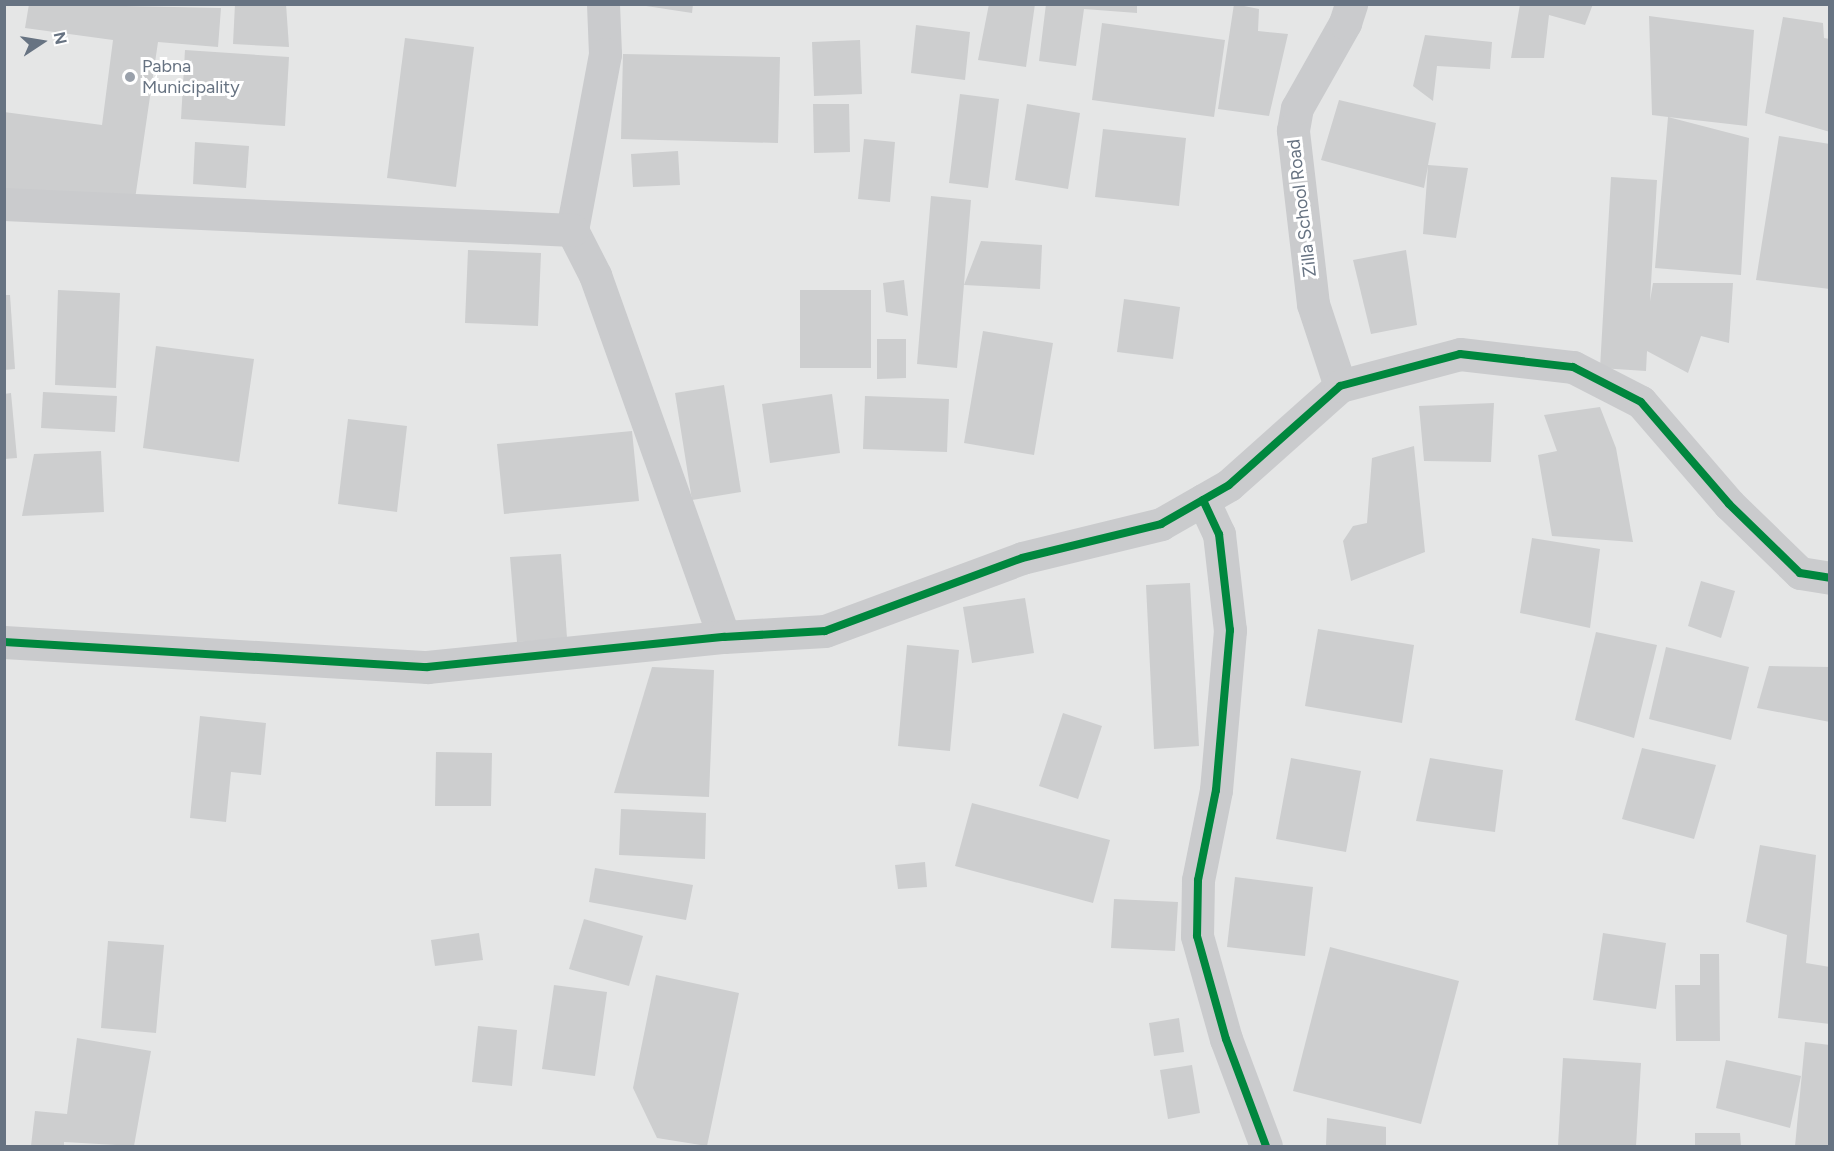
<!DOCTYPE html>
<style>
body{margin:0}
#map{position:relative;width:1834px;height:1151px;overflow:hidden;background:#f5f5f4;font-family:Figtree,sans-serif}
div>[style]{position:absolute}
[style*='--x']{left:calc(var(--x)*1px);top:calc(var(--y)*1px);width:calc(var(--w)*1px);rotate:calc(var(--a)*1deg)}
.built>*{inset:0;background:#e5e6e6}
.building>*{inset:0;background:#cdcecf}
.minor>*{height:33px;margin:-16.5px;padding:0 16.5px;transform-origin:16.5px;border-radius:16.5px;background:#cacbcd}
.cycleway>*{height:8px;margin:-4px;padding:0 4px;transform-origin:4px;border-radius:4px;background:#00873e}
.dots>*{width:16px;height:16px;translate:-50% -50%;box-sizing:border-box;border:3px solid #fff;border-radius:50%}
span{translate:-50% -50%;white-space:nowrap;text-align:center;line-height:1.15;-webkit-text-stroke:6px #fff;paint-order:stroke}
.poi-label{font-size:18px;color:#677382}
.left{translate:0 -50%;text-align:left}
.street-label{font-size:18px;color:#677382}
.frame{position:absolute;inset:0;border:6px solid #677382;pointer-events:none}
.north{position:absolute;left:12px;top:12px;width:60px;height:60px;-webkit-text-stroke:4px #fff;paint-order:stroke;rotate:78deg;font-size:16px;font-weight:700;line-height:24px;text-align:center;color:#677382}
.north::after{content:'';display:block;margin:auto;width:21px;height:27px;background:#677382;clip-path:polygon(50% 0,100% 100%,50% 72%,0 100%)}
</style>
<div id="map">
<div class="built">
<div style="clip-path:polygon(5px 5px,1829px 5px,1829px 1146px,5px 1146px)"></div>
</div>
<div class="building">
<div style="clip-path:polygon(29px 4px,221px 8px,218px 47px,158px 42px,134px 206px,4px 189px,4px 112px,102px 125px,113px 40px,25px 28px)"></div>
<div style="clip-path:polygon(235px 4px,286px 4px,289px 47px,233px 44px)"></div>
<div style="clip-path:polygon(633px 4px,693px 4px,692px 13px)"></div>
<div style="clip-path:polygon(989px 4px,1035px 4px,1026px 67px,978px 60px)"></div>
<div style="clip-path:polygon(1046px 4px,1137px 4px,1137px 13px,1084px 9px,1076px 66px,1039px 61px)"></div>
<div style="clip-path:polygon(1234px 4px,1259px 9px,1258px 31px,1288px 34px,1269px 116px,1218px 109px)"></div>
<div style="clip-path:polygon(1520px 4px,1593px 4px,1585px 25px,1549px 15px,1544px 58px,1511px 58px)"></div>
<div style="clip-path:polygon(1649px 16px,1754px 30px,1747px 126px,1668px 117px,1749px 138px,1741px 275px,1655px 268px,1668px 117px,1652px 115px)"></div>
<div style="clip-path:polygon(1783px 17px,1823px 23px,1824px 38px,1830px 39px,1830px 132px,1765px 113px)"></div>
<div style="clip-path:polygon(1102px 23px,1225px 40px,1214px 117px,1092px 100px)"></div>
<div style="clip-path:polygon(916px 25px,970px 32px,965px 80px,911px 73px)"></div>
<div style="clip-path:polygon(1425px 35px,1492px 42px,1490px 69px,1437px 66px,1433px 101px,1413px 86px)"></div>
<div style="clip-path:polygon(405px 38px,474px 47px,456px 187px,387px 178px)"></div>
<div style="clip-path:polygon(860px 40px,862px 94px,814px 96px,812px 42px)"></div>
<div style="clip-path:polygon(185px 50px,289px 57px,285px 126px,181px 119px)"></div>
<div style="clip-path:polygon(623px 54px,780px 57px,778px 143px,621px 139px)"></div>
<div style="clip-path:polygon(960px 94px,999px 99px,988px 188px,949px 183px)"></div>
<div style="clip-path:polygon(1339px 100px,1436px 123px,1428px 165px,1468px 168px,1456px 238px,1423px 234px,1428px 166px,1424px 188px,1321px 160px)"></div>
<div style="clip-path:polygon(813px 104px,849px 104px,850px 152px,814px 153px)"></div>
<div style="clip-path:polygon(1027px 104px,1080px 113px,1068px 189px,1015px 180px)"></div>
<div style="clip-path:polygon(1103px 129px,1186px 138px,1179px 206px,1095px 197px)"></div>
<div style="clip-path:polygon(1779px 136px,1830px 144px,1830px 289px,1756px 280px)"></div>
<div style="clip-path:polygon(864px 139px,895px 142px,890px 202px,858px 199px)"></div>
<div style="clip-path:polygon(195px 142px,249px 146px,246px 188px,193px 184px)"></div>
<div style="clip-path:polygon(678px 151px,680px 185px,633px 187px,631px 154px)"></div>
<div style="clip-path:polygon(1611px 177px,1657px 180px,1650px 301px,1653px 283px,1733px 283px,1729px 343px,1701px 336px,1688px 373px,1647px 351px,1646px 371px,1600px 368px)"></div>
<div style="clip-path:polygon(931px 196px,971px 200px,957px 368px,917px 364px)"></div>
<div style="clip-path:polygon(981px 241px,1042px 245px,1040px 289px,964px 285px)"></div>
<div style="clip-path:polygon(468px 250px,541px 253px,538px 326px,465px 323px)"></div>
<div style="clip-path:polygon(1406px 250px,1417px 325px,1371px 334px,1353px 260px)"></div>
<div style="clip-path:polygon(904px 280px,908px 316px,886px 312px,883px 283px)"></div>
<div style="clip-path:polygon(58px 290px,120px 293px,116px 388px,55px 385px)"></div>
<div style="clip-path:polygon(800px 290px,871px 290px,871px 368px,800px 368px)"></div>
<div style="clip-path:polygon(4px 295px,10px 295px,15px 369px,4px 370px)"></div>
<div style="clip-path:polygon(1124px 299px,1180px 307px,1173px 359px,1117px 352px)"></div>
<div style="clip-path:polygon(983px 331px,1053px 343px,1034px 455px,964px 443px)"></div>
<div style="clip-path:polygon(877px 339px,906px 339px,906px 378px,877px 379px)"></div>
<div style="clip-path:polygon(156px 346px,254px 359px,239px 462px,143px 448px)"></div>
<div style="clip-path:polygon(724px 385px,741px 492px,692px 500px,675px 393px)"></div>
<div style="clip-path:polygon(43px 392px,117px 396px,115px 432px,41px 428px)"></div>
<div style="clip-path:polygon(11px 393px,17px 458px,4px 459px,4px 394px)"></div>
<div style="clip-path:polygon(832px 394px,840px 453px,770px 463px,762px 404px)"></div>
<div style="clip-path:polygon(865px 396px,949px 399px,947px 452px,863px 449px)"></div>
<div style="clip-path:polygon(1494px 403px,1491px 462px,1424px 461px,1419px 406px)"></div>
<div style="clip-path:polygon(1600px 407px,1616px 448px,1633px 542px,1552px 536px,1538px 455px,1557px 451px,1544px 415px)"></div>
<div style="clip-path:polygon(348px 419px,407px 426px,397px 512px,338px 504px)"></div>
<div style="clip-path:polygon(632px 431px,639px 501px,504px 514px,497px 444px)"></div>
<div style="clip-path:polygon(1414px 446px,1425px 552px,1351px 581px,1343px 541px,1353px 526px,1367px 523px,1372px 458px)"></div>
<div style="clip-path:polygon(101px 451px,104px 512px,22px 516px,34px 454px)"></div>
<div style="clip-path:polygon(1532px 538px,1600px 549px,1590px 628px,1520px 613px)"></div>
<div style="clip-path:polygon(561px 554px,567px 638px,517px 642px,510px 557px)"></div>
<div style="clip-path:polygon(1701px 581px,1735px 591px,1721px 638px,1688px 626px)"></div>
<div style="clip-path:polygon(1190px 583px,1199px 746px,1154px 749px,1146px 585px)"></div>
<div style="clip-path:polygon(1025px 598px,1034px 653px,972px 663px,963px 607px)"></div>
<div style="clip-path:polygon(1318px 629px,1414px 645px,1402px 723px,1305px 706px)"></div>
<div style="clip-path:polygon(1596px 632px,1657px 645px,1634px 738px,1575px 720px)"></div>
<div style="clip-path:polygon(907px 645px,959px 650px,950px 751px,898px 746px)"></div>
<div style="clip-path:polygon(1666px 647px,1749px 667px,1731px 740px,1649px 719px)"></div>
<div style="clip-path:polygon(1769px 666px,1830px 667px,1830px 722px,1757px 708px)"></div>
<div style="clip-path:polygon(652px 667px,714px 670px,709px 797px,614px 793px)"></div>
<div style="clip-path:polygon(1063px 713px,1102px 726px,1078px 799px,1039px 786px)"></div>
<div style="clip-path:polygon(200px 716px,266px 723px,261px 775px,231px 772px,226px 822px,190px 818px)"></div>
<div style="clip-path:polygon(1642px 748px,1716px 765px,1694px 839px,1622px 819px)"></div>
<div style="clip-path:polygon(436px 752px,492px 753px,491px 806px,435px 806px)"></div>
<div style="clip-path:polygon(1291px 758px,1361px 771px,1346px 852px,1276px 839px)"></div>
<div style="clip-path:polygon(1430px 758px,1503px 770px,1495px 832px,1416px 821px)"></div>
<div style="clip-path:polygon(972px 803px,1110px 840px,1093px 903px,955px 866px)"></div>
<div style="clip-path:polygon(621px 809px,706px 813px,705px 859px,619px 855px)"></div>
<div style="clip-path:polygon(1760px 845px,1816px 855px,1806px 963px,1830px 967px,1830px 1024px,1778px 1018px,1787px 935px,1746px 922px)"></div>
<div style="clip-path:polygon(925px 862px,927px 887px,898px 889px,895px 865px)"></div>
<div style="clip-path:polygon(595px 868px,693px 885px,686px 920px,589px 902px)"></div>
<div style="clip-path:polygon(1235px 877px,1313px 887px,1305px 956px,1227px 947px)"></div>
<div style="clip-path:polygon(1114px 899px,1178px 902px,1175px 951px,1111px 948px)"></div>
<div style="clip-path:polygon(584px 919px,643px 936px,629px 986px,569px 969px)"></div>
<div style="clip-path:polygon(479px 933px,483px 960px,435px 966px,431px 940px)"></div>
<div style="clip-path:polygon(1603px 933px,1666px 943px,1656px 1009px,1593px 1000px)"></div>
<div style="clip-path:polygon(108px 941px,164px 945px,156px 1033px,101px 1028px)"></div>
<div style="clip-path:polygon(1330px 947px,1459px 981px,1421px 1124px,1293px 1091px)"></div>
<div style="clip-path:polygon(1700px 954px,1719px 954px,1720px 1041px,1676px 1041px,1675px 985px,1700px 985px)"></div>
<div style="clip-path:polygon(656px 975px,739px 993px,707px 1146px,657px 1138px,633px 1088px)"></div>
<div style="clip-path:polygon(554px 985px,607px 992px,595px 1076px,542px 1069px)"></div>
<div style="clip-path:polygon(1179px 1018px,1184px 1052px,1154px 1056px,1149px 1023px)"></div>
<div style="clip-path:polygon(478px 1026px,517px 1030px,512px 1086px,472px 1082px)"></div>
<div style="clip-path:polygon(77px 1038px,151px 1051px,134px 1146px,64px 1142px,64px 1146px,31px 1146px,35px 1111px,67px 1114px)"></div>
<div style="clip-path:polygon(1805px 1042px,1830px 1045px,1830px 1146px,1795px 1146px)"></div>
<div style="clip-path:polygon(1563px 1058px,1641px 1063px,1636px 1146px,1558px 1146px)"></div>
<div style="clip-path:polygon(1726px 1060px,1801px 1076px,1790px 1128px,1716px 1108px)"></div>
<div style="clip-path:polygon(1192px 1065px,1200px 1113px,1168px 1119px,1160px 1070px)"></div>
<div style="clip-path:polygon(1327px 1118px,1386px 1127px,1386px 1146px,1326px 1146px)"></div>
<div style="clip-path:polygon(1695px 1133px,1740px 1133px,1741px 1146px,1695px 1146px)"></div>
</div>
<div class="minor">
<div style="--x:603;--y:4;--w:50;--a:87.7"></div>
<div style="--x:605;--y:54;--w:179;--a:100.6"></div>
<div style="--x:572;--y:230;--w:51;--a:62.9"></div>
<div style="--x:595;--y:275;--w:384;--a:70.4"></div>
<div style="--x:4;--y:204;--w:569;--a:2.62"></div>
<div style="--x:1340;--y:386;--w:86;--a:-108.2"></div>
<div style="--x:1313;--y:304;--w:175;--a:-96.6"></div>
<div style="--x:1293;--y:130;--w:22;--a:-80"></div>
<div style="--x:1297;--y:108;--w:98;--a:-60.5"></div>
<div style="--x:1345;--y:23;--w:20;--a:-72"></div>
<div style="--x:1203;--y:500;--w:38;--a:65"></div>
<div style="--x:1219;--y:534;--w:97;--a:83.5"></div>
<div style="--x:1230;--y:630;--w:161;--a:95"></div>
<div style="--x:1216;--y:790;--w:92;--a:101.3"></div>
<div style="--x:1198;--y:880;--w:56;--a:91"></div>
<div style="--x:1197;--y:936;--w:107;--a:74.3"></div>
<div style="--x:1226;--y:1039;--w:114;--a:69.5"></div>
<div style="--x:4;--y:642;--w:424;--a:3.4"></div>
<div style="--x:427;--y:667;--w:299;--a:-5.8"></div>
<div style="--x:724;--y:637;--w:101;--a:-3.4"></div>
<div style="--x:825;--y:631;--w:210;--a:-20.3"></div>
<div style="--x:1022;--y:558;--w:143;--a:-13.7"></div>
<div style="--x:1161;--y:524;--w:78;--a:-29.8"></div>
<div style="--x:1229;--y:485;--w:149;--a:-41.7"></div>
<div style="--x:1340;--y:386;--w:124;--a:-14.9"></div>
<div style="--x:1460;--y:354;--w:114;--a:6.6"></div>
<div style="--x:1573;--y:367;--w:76;--a:27.2"></div>
<div style="--x:1641;--y:402;--w:135;--a:49.2"></div>
<div style="--x:1729;--y:504;--w:99;--a:44.2"></div>
<div style="--x:1800;--y:573;--w:30;--a:9"></div>
</div>
<div class="cycleway">
<div style="--x:1203;--y:500;--w:38;--a:65"></div>
<div style="--x:1219;--y:534;--w:97;--a:83.5"></div>
<div style="--x:1230;--y:630;--w:161;--a:95"></div>
<div style="--x:1216;--y:790;--w:92;--a:101.3"></div>
<div style="--x:1198;--y:880;--w:56;--a:91"></div>
<div style="--x:1197;--y:936;--w:107;--a:74.3"></div>
<div style="--x:1226;--y:1039;--w:114;--a:69.5"></div>
<div style="--x:4;--y:642;--w:424;--a:3.4"></div>
<div style="--x:427;--y:667;--w:299;--a:-5.8"></div>
<div style="--x:724;--y:637;--w:101;--a:-3.4"></div>
<div style="--x:825;--y:631;--w:210;--a:-20.3"></div>
<div style="--x:1022;--y:558;--w:143;--a:-13.7"></div>
<div style="--x:1161;--y:524;--w:78;--a:-29.8"></div>
<div style="--x:1229;--y:485;--w:149;--a:-41.7"></div>
<div style="--x:1340;--y:386;--w:124;--a:-14.9"></div>
<div style="--x:1460;--y:354;--w:114;--a:6.6"></div>
<div style="--x:1573;--y:367;--w:76;--a:27.2"></div>
<div style="--x:1641;--y:402;--w:135;--a:49.2"></div>
<div style="--x:1729;--y:504;--w:99;--a:44.2"></div>
<div style="--x:1800;--y:573;--w:30;--a:9"></div>
</div>
<div class="dots">
<div style="left:130px;top:77px;background:#99a0aa"></div>
</div>
<div class="poi-label">
<span class="left" style="left:142px;top:77px">Pabna<br>Municipality</span>
</div>
<div class="street-label">
<span style="left:1302px;top:208px;rotate:-97deg">Zilla School Road</span>
</div>
<div class="frame"></div>
<div class="north">N</div>
</div>
